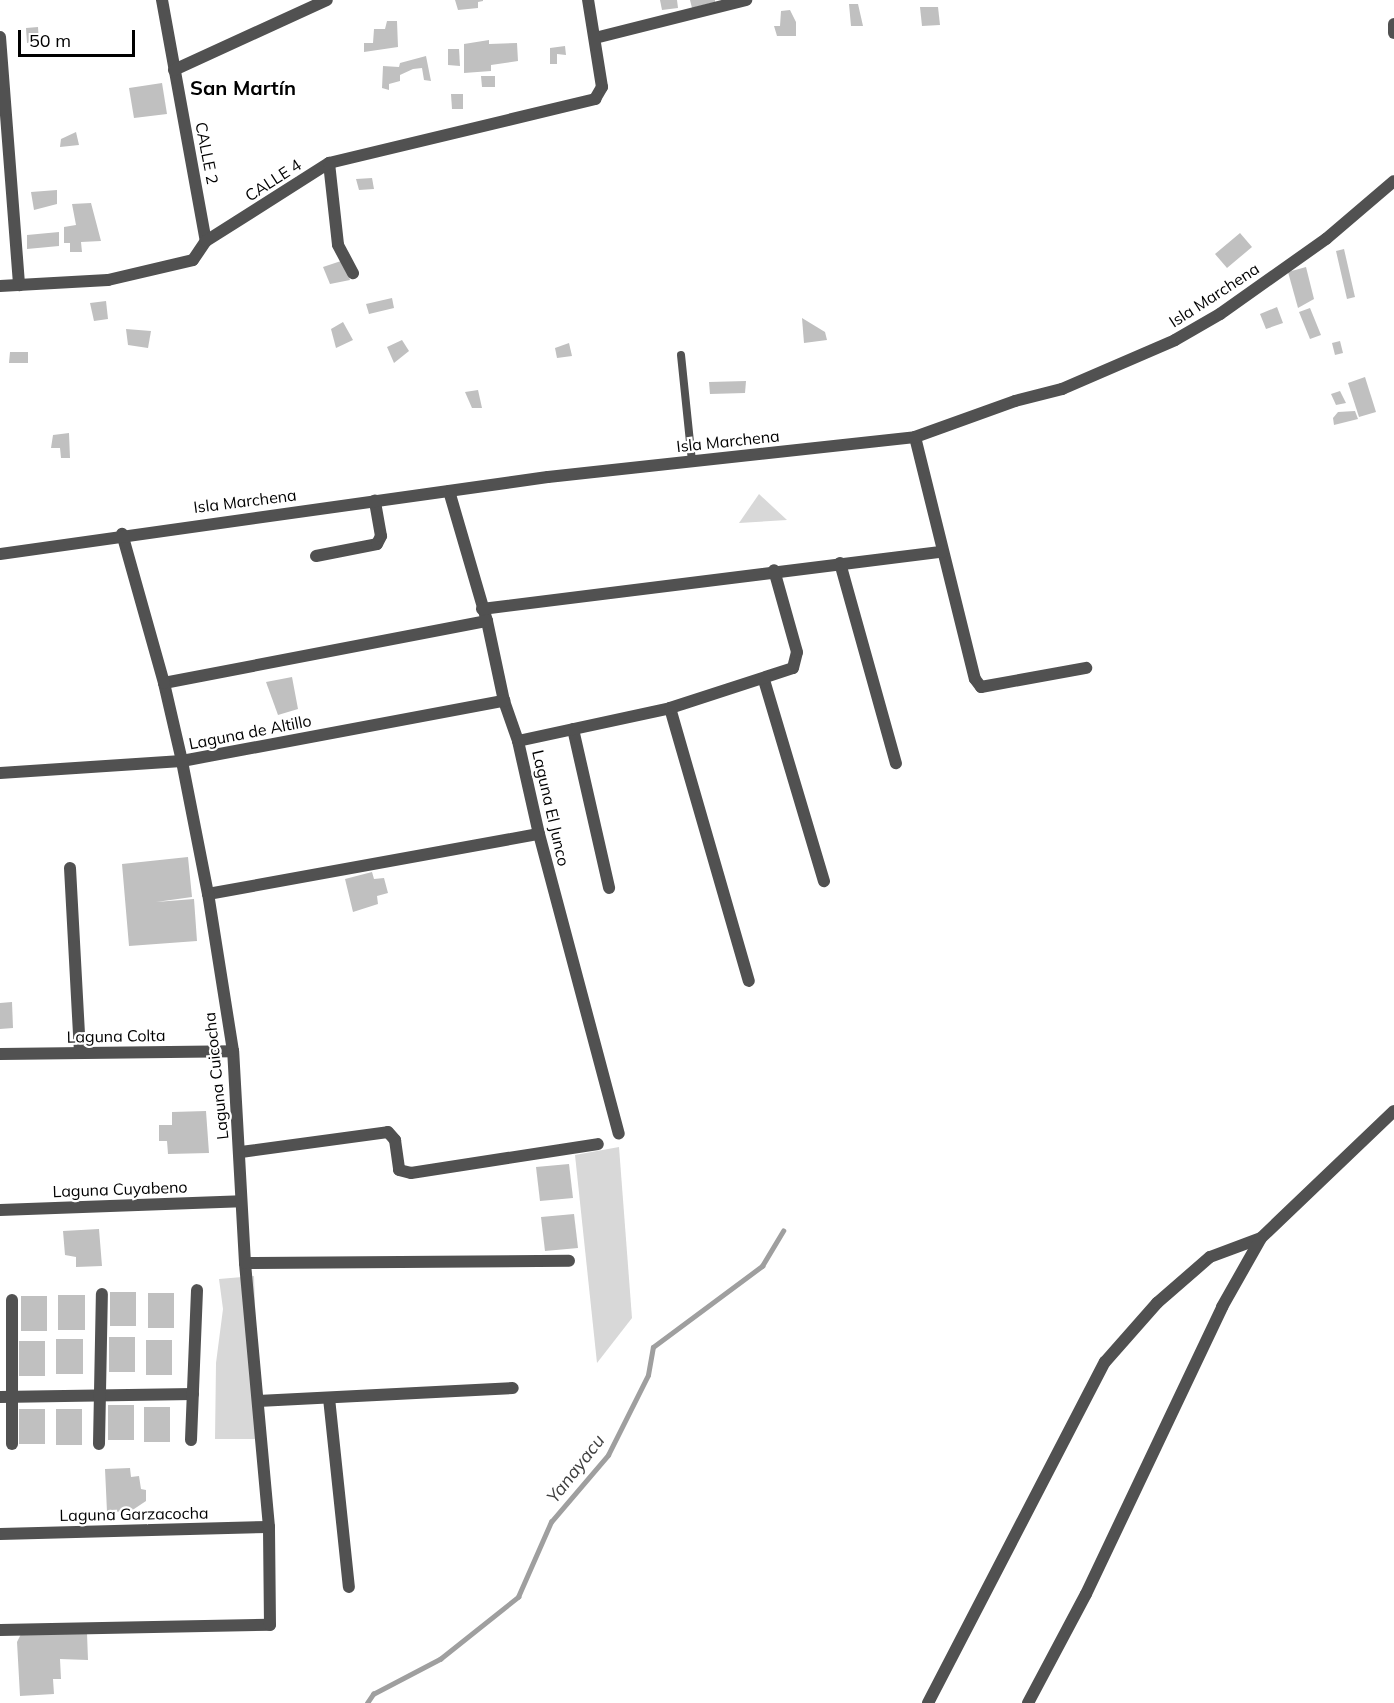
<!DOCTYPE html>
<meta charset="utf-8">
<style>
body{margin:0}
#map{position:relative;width:1394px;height:1703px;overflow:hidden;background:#fff;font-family:Mulish,sans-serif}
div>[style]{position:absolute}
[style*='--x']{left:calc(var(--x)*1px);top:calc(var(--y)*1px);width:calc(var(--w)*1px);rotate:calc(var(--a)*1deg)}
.green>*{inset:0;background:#d8d8d8}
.stream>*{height:4.5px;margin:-2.25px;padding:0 2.25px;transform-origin:2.25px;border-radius:2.25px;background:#9f9f9f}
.building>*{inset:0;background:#c0c0c0}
.service>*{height:8px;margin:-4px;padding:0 4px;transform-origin:4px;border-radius:4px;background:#515151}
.minor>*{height:12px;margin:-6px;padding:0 6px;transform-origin:6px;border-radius:6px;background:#515151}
.tertiary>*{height:12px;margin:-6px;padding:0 6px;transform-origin:6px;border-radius:6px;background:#515151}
span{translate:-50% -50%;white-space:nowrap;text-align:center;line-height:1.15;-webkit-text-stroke:4.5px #fff;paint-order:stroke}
.street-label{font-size:16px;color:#000}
.water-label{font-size:18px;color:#404040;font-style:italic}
.quarter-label{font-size:20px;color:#000;font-weight:700}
.scale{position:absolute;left:18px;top:30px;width:117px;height:27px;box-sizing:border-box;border:3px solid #000;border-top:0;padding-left:8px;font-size:18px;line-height:21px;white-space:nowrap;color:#000;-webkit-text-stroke:4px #fff;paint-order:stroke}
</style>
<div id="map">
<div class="green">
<div style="clip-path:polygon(759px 494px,787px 520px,739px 523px)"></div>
<div style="clip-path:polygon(619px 1147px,632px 1318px,597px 1363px,575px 1155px)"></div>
<div style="clip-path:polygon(254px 1276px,260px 1439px,215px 1439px,216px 1363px,223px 1309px,219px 1279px)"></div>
</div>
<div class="stream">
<div style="--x:367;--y:1703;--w:11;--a:-56"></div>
<div style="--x:373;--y:1694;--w:76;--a:-27.6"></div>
<div style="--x:440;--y:1659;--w:100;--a:-38.5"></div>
<div style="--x:518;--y:1597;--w:82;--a:-66.3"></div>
<div style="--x:551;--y:1522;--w:88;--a:-49.6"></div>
<div style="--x:608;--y:1455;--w:89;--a:-63.4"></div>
<div style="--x:648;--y:1375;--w:28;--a:-80"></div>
<div style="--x:653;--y:1347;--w:136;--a:-36.6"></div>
<div style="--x:762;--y:1266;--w:41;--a:-59"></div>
</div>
<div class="building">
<div style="clip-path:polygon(455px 0,483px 0,483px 1px,478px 2px,478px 8px,458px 10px)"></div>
<div style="clip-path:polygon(660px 0,677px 0,678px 8px,662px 10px)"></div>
<div style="clip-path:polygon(690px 0,715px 0,715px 2px,692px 8px)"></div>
<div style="clip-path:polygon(849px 4px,858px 4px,863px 26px,851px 26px)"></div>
<div style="clip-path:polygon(920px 7px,938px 7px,940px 25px,922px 26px)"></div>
<div style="clip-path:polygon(790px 10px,796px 22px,796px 36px,777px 36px,774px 26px,780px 26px,781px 11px)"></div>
<div style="clip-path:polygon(387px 21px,397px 21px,398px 47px,364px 52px,364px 43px,373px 43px,374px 29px,385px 29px)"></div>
<div style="clip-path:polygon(38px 27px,39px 42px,27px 43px,26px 28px)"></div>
<div style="clip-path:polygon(489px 40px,489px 44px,517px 43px,518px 61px,491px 65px,491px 71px,464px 73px,464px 44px)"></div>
<div style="clip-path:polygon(565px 46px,566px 55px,557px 54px,557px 64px,550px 64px,550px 48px)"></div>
<div style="clip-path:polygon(448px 49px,459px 49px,460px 66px,448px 65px)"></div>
<div style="clip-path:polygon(426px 56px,431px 81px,424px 80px,422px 68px,413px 69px,400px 75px,400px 81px,389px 84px,389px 90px,382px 88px,383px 66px,399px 67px,400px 63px)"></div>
<div style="clip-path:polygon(481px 76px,495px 76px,495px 87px,482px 87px)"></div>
<div style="clip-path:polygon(162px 83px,167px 114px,134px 118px,129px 88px)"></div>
<div style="clip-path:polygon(451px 94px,463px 94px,463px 109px,452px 109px)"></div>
<div style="clip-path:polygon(76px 132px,79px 145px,60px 147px,61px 139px)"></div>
<div style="clip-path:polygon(372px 178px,374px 189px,359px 190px,356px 179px)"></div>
<div style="clip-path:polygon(57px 190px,57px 204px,34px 210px,31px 192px)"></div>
<div style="clip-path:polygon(91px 203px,101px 241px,81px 242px,82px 252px,70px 252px,70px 243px,64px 243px,64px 227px,76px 225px,72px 204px)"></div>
<div style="clip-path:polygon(59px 232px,59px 246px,27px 249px,27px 235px)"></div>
<div style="clip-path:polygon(1240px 233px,1252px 247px,1227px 268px,1215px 254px)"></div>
<div style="clip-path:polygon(1344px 249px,1355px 297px,1347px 299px,1336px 251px)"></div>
<div style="clip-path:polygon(344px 260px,350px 280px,330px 284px,323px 267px)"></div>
<div style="clip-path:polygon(1306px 267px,1314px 299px,1298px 308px,1288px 272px)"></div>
<div style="clip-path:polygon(392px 298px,394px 308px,369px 314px,366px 304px)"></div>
<div style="clip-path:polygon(106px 301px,108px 319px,94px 321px,90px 303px)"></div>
<div style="clip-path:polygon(1277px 307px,1283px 323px,1266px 329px,1260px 314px)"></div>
<div style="clip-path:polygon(1310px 308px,1321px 335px,1310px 339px,1299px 312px)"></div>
<div style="clip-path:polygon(802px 318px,825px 332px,827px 340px,804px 343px)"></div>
<div style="clip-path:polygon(343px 322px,353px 340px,336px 348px,331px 329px)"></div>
<div style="clip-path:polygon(126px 329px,151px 331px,148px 348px,128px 345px)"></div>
<div style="clip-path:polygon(402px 340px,409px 351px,394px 363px,387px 347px)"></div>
<div style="clip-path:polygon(1340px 341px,1343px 353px,1335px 355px,1332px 343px)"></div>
<div style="clip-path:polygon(569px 343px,572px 356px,557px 358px,555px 348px)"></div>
<div style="clip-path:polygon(10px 352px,28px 352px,28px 363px,9px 363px)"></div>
<div style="clip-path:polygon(1365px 377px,1376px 412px,1359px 417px,1348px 383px)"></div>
<div style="clip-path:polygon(746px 381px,745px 393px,710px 394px,709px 382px)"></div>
<div style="clip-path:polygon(478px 390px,482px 408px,472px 408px,465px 392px)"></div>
<div style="clip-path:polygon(1340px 391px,1346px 403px,1336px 405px,1331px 394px)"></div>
<div style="clip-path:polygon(1355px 411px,1358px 419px,1334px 425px,1333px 418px,1338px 412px)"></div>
<div style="clip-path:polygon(69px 433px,70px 458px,61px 458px,60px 448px,51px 448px,53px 435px)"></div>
<div style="clip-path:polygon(292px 677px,298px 709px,278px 715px,266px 682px)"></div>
<div style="clip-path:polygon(188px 857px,192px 897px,156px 902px,194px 899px,197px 941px,129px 946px,122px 864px)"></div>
<div style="clip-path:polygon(372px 872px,374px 879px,384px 878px,388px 893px,377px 896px,378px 904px,353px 912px,345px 879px)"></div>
<div style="clip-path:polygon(12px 1002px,13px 1028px,0 1029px,0 1003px)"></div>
<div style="clip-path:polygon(206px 1111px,209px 1153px,168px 1154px,167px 1141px,159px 1141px,159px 1125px,172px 1125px,172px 1112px)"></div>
<div style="clip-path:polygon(569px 1164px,573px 1198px,540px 1201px,536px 1167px)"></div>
<div style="clip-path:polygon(574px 1214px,578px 1248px,545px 1251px,541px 1217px)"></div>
<div style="clip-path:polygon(99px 1229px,102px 1266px,76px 1267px,76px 1257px,65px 1255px,63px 1231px)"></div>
<div style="clip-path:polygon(110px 1292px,136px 1292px,136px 1326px,110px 1326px)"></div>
<div style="clip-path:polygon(148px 1293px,174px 1293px,174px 1328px,148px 1328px)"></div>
<div style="clip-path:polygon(58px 1295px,85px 1295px,85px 1330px,58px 1330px)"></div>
<div style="clip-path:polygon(21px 1296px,47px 1296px,47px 1331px,21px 1331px)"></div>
<div style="clip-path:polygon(109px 1337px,135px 1337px,135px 1372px,109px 1372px)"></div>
<div style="clip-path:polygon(56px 1339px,83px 1339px,83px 1374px,56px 1374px)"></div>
<div style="clip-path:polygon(146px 1340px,172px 1340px,172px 1375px,146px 1375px)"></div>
<div style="clip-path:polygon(19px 1341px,45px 1341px,45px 1376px,19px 1376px)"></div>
<div style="clip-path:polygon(108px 1405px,134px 1405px,134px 1440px,108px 1440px)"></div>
<div style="clip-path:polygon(144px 1407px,170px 1407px,170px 1442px,144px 1442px)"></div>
<div style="clip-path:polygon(19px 1409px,45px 1409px,45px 1444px,19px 1444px)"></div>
<div style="clip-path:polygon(56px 1409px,82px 1409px,82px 1445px,56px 1445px)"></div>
<div style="clip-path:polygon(130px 1468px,131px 1477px,139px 1476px,141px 1489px,146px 1490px,146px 1501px,131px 1511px,107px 1512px,105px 1469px)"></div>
<div style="clip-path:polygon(87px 1633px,88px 1660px,60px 1659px,61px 1679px,53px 1679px,54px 1694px,20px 1696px,17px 1642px,21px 1634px)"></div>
</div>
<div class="service">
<div style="--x:681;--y:355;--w:107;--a:84.1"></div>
</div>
<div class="minor">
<div style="--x:162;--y:0;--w:245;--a:79.7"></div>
<div style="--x:1394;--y:24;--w:9;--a:90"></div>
<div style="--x:0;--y:37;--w:249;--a:85.6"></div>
<div style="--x:595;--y:38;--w:156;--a:-14.1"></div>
<div style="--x:174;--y:70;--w:168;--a:-24.6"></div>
<div style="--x:329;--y:163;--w:82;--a:83.7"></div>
<div style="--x:338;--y:245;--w:32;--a:62"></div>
<div style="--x:0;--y:286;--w:108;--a:-3.2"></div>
<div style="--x:108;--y:280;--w:87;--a:-13.2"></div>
<div style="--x:193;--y:260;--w:23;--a:-56"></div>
<div style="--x:206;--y:241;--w:146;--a:-32.4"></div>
<div style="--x:329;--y:163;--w:274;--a:-13.5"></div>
<div style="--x:595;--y:99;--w:14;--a:-60"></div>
<div style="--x:602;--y:87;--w:88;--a:-99.1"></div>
<div style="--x:915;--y:437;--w:249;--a:76.1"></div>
<div style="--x:975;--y:679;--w:10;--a:53"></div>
<div style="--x:981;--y:687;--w:107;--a:-10.3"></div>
<div style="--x:449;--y:491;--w:135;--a:73.7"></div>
<div style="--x:487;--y:621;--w:82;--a:78"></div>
<div style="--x:504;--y:701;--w:42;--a:70.7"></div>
<div style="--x:518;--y:741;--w:95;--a:77.3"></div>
<div style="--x:539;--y:834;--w:310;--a:75.1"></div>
<div style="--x:316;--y:556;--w:62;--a:-11.1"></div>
<div style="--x:377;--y:544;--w:9;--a:-63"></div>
<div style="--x:381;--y:536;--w:36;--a:-100"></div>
<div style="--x:840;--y:563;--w:208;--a:74.4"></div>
<div style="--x:482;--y:609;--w:464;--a:-7.1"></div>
<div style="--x:764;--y:680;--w:210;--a:73.4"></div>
<div style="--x:164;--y:683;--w:329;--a:-10.9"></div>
<div style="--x:670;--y:708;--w:284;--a:73.9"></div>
<div style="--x:573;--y:729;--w:163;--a:77.2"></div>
<div style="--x:518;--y:741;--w:156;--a:-12.2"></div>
<div style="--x:670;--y:708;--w:129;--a:-18"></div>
<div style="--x:793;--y:668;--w:16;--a:-76"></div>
<div style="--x:797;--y:652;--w:85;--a:-105.7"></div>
<div style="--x:0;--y:773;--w:182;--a:-3.8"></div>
<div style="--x:182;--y:761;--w:328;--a:-10.6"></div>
<div style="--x:70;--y:868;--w:185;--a:86.9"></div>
<div style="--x:208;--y:894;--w:336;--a:-10.3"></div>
<div style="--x:0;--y:1054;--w:233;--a:-0.7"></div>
<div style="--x:241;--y:1152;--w:148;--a:-7.7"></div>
<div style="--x:388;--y:1132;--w:11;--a:49"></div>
<div style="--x:395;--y:1140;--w:30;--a:82"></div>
<div style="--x:399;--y:1170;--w:12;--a:14"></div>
<div style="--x:411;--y:1173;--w:189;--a:-8.8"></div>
<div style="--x:0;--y:1210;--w:241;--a:-2.1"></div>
<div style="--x:245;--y:1263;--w:324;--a:-0.4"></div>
<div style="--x:0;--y:1397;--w:193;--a:-0.9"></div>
<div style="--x:329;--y:1398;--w:190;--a:84"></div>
<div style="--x:258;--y:1401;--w:255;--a:-2.9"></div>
<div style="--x:191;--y:1440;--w:150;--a:-87.7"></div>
<div style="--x:12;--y:1444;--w:144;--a:-90"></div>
<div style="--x:99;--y:1444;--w:150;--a:-88.9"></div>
<div style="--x:0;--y:1534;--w:269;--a:-1.5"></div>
<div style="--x:0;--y:1630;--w:270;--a:-1.1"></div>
<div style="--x:270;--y:1625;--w:98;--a:-90.6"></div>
<div style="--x:269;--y:1527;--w:265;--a:-95.2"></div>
<div style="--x:245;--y:1263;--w:212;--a:-93.2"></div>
<div style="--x:233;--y:1051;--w:159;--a:-99"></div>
<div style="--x:208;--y:894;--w:136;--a:-101.1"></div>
<div style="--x:182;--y:761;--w:80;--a:-103"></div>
<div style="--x:164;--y:683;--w:155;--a:-105.7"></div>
<div style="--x:928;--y:1703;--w:384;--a:-62.6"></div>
<div style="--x:1105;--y:1362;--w:79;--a:-48.6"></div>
<div style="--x:1157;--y:1303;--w:70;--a:-41"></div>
<div style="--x:1210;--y:1257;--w:54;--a:-20.4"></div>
<div style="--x:1261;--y:1238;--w:184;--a:-43.7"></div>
<div style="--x:1028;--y:1703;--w:123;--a:-62"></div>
<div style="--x:1086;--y:1594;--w:318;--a:-64.6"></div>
<div style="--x:1222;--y:1307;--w:79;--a:-60.5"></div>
</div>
<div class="tertiary">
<div style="--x:0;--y:554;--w:553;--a:-8"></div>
<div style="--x:548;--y:477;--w:369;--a:-6.2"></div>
<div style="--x:915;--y:437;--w:106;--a:-19.8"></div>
<div style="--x:1015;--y:401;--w:49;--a:-14.3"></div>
<div style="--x:1062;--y:389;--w:123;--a:-23.4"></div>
<div style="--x:1175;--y:340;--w:52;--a:-30"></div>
<div style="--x:1220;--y:314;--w:130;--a:-35.3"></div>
<div style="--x:1326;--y:239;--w:89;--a:-40.5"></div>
</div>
<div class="street-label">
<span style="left:207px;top:153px;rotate:79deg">CALLE 2</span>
<span style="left:273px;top:180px;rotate:-33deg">CALLE 4</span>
<span style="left:1214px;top:295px;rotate:-33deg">Isla Marchena</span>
<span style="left:728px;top:441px;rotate:-6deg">Isla Marchena</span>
<span style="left:245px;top:501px;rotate:-7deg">Isla Marchena</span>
<span style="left:250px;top:732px;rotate:-11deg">Laguna de Altillo</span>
<span style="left:551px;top:808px;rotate:77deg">Laguna El Junco</span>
<span style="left:116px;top:1036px;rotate:-1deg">Laguna Colta</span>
<span style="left:216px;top:1076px;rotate:-96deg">Laguna Cuicocha</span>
<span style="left:120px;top:1189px;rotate:-2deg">Laguna Cuyabeno</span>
<span style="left:134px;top:1514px;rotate:-1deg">Laguna Garzacocha</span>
</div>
<div class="water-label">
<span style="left:576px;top:1469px;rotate:-52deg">Yanayacu</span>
</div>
<div class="quarter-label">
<span style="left:243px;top:87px">San Martín</span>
</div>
<div class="scale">50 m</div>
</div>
